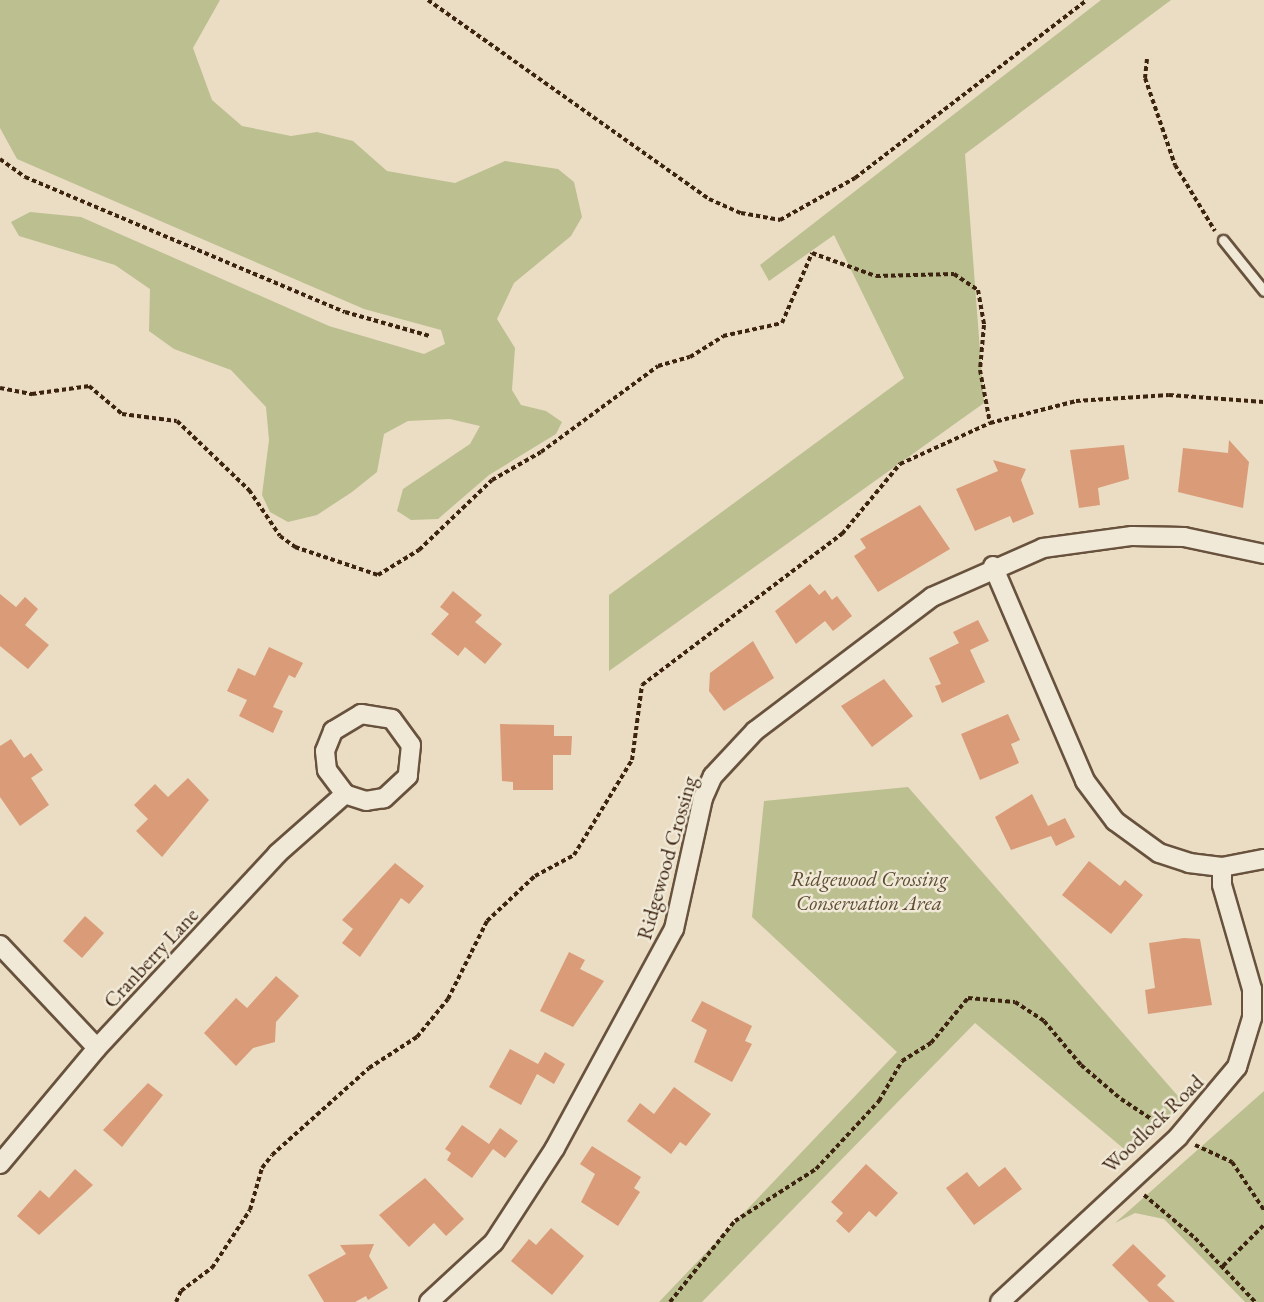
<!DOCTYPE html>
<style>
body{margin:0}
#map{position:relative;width:1264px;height:1302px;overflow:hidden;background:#eaddc3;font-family:"EB Garamond",serif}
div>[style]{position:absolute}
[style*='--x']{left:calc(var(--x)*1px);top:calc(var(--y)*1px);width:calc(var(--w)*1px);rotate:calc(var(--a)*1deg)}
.green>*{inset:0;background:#bcbf90}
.building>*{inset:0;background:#da9b78}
.path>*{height:4px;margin-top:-2px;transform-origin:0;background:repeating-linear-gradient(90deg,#3d2410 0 4.5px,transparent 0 7.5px)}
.roads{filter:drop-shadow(2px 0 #68523d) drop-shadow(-2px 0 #68523d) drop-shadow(0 2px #68523d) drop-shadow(0 -2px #68523d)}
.lane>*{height:9px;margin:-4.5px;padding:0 4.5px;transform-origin:4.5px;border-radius:4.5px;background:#f1e9d8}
.street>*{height:18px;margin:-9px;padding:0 9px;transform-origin:9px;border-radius:9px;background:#f1e9d8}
span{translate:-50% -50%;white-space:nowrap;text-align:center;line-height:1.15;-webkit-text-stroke:5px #f1e9d8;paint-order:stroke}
.street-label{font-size:21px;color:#3d2410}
.park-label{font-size:21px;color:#5d4b30;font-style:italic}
</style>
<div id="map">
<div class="green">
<div style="clip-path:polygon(0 0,220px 0,193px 48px,212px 100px,242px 126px,291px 136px,317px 132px,353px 141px,387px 171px,455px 183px,505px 161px,558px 169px,574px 182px,582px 217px,571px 236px,514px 283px,497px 319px,515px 348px,512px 390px,521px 405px,546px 411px,562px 422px,556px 434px,489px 475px,438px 519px,411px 520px,397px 511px,403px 489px,470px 444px,480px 426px,450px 419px,408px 421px,384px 434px,377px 472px,352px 492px,317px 515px,288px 522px,270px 512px,262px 495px,269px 440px,266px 407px,231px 370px,174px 349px,149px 331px,150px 289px,115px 265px,19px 236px,11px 222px,30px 212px,81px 217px,329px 326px,424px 354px,445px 344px,441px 330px,364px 309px,17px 159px,0 128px)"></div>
<div style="clip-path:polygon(1101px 0,1171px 0,965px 154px,984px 403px,609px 671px,609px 595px,904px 378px,834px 235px,769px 281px,760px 265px)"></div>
<div style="clip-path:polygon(908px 787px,1184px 1103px,1130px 1154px,975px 1023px,702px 1302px,659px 1302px,897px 1052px,752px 917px,764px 801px)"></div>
<div style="clip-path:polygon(1264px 1091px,1264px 1302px,1245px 1302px,1164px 1219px,1135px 1213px,1115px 1223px)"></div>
</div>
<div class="building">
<div style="clip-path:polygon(1229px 440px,1249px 462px,1243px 508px,1178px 492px,1183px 448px,1228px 453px)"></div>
<div style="clip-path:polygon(1124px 445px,1129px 479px,1098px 488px,1100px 505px,1079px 508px,1070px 450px)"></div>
<div style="clip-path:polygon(993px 460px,1026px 469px,1021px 480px,1034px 514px,1013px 523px,1010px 516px,975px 531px,956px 489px,998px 471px)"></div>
<div style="clip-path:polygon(920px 505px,950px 549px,878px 592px,854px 556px,866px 548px,860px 539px)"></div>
<div style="clip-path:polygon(810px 584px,819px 595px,825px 590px,832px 600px,837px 596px,852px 616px,833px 631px,825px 621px,796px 644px,775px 611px)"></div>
<div style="clip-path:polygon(453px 591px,482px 615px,475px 622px,502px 644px,485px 664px,465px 647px,458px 656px,431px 634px,449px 614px,440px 607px)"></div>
<div style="clip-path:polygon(0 594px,16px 607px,25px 597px,38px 609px,25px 625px,49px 645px,28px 669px,0 646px)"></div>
<div style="clip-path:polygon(978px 620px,989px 641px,970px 650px,985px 682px,942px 703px,935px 686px,941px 684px,929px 658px,959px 643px,953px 632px)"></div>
<div style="clip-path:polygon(753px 641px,774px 678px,724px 711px,709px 691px,710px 673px)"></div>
<div style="clip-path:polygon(269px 647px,303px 663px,295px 678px,289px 675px,273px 707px,283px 711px,273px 733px,239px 716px,247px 700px,227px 691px,238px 668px,255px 676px)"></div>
<div style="clip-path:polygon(884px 679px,913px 716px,872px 747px,841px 706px)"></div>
<div style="clip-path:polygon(1008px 714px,1020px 740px,1011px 744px,1019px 763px,980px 780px,961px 734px)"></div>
<div style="clip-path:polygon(500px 724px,554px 725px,554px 736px,572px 736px,571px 755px,553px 755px,553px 790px,513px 790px,513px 782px,502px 781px)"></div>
<div style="clip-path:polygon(11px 739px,24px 758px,31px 753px,43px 770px,31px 778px,49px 805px,20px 826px,0 797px,0 746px)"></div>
<div style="clip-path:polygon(188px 778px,209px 800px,162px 857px,136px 831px,148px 819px,134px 805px,155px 784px,168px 797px)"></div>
<div style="clip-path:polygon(1032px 794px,1048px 826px,1065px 818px,1075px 837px,1056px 846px,1051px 836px,1011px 850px,995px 817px)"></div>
<div style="clip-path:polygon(1089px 861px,1120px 886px,1125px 880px,1143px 895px,1111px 934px,1062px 895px)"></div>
<div style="clip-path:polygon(395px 863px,424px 886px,409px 904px,401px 898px,360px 957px,342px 943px,353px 929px,342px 920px)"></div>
<div style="clip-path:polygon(85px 916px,104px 933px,82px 958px,63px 941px)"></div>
<div style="clip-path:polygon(1184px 938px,1200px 939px,1212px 1005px,1148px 1014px,1145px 990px,1155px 988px,1149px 943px)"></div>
<div style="clip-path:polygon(569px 952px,585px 960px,580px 969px,604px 981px,573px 1027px,540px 1011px)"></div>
<div style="clip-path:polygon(276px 976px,299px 996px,276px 1022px,275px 1042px,253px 1048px,236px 1066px,204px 1033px,236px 998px,247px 1008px)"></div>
<div style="clip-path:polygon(702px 1001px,752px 1026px,745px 1041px,752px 1044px,732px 1082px,694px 1062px,707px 1030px,691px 1021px)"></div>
<div style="clip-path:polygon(510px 1049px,538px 1064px,545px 1052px,565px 1064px,554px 1084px,537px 1074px,521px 1105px,489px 1087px)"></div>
<div style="clip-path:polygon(148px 1083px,163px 1095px,122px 1147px,103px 1130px)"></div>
<div style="clip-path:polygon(674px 1087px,711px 1114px,686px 1146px,680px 1142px,671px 1154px,627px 1121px,640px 1103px,654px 1114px)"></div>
<div style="clip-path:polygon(462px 1125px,489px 1144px,500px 1128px,518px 1141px,505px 1158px,493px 1149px,472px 1178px,447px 1160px,451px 1153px,445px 1149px)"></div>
<div style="clip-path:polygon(592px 1146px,641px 1177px,634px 1188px,640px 1192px,618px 1226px,581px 1202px,595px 1174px,580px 1164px)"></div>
<div style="clip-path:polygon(866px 1164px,898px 1193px,876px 1217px,869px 1211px,849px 1233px,836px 1221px,843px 1213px,831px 1202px)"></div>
<div style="clip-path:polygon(1005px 1167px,1022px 1189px,974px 1225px,946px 1188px,967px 1172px,979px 1187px)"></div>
<div style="clip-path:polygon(75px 1169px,93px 1185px,39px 1235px,17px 1216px,40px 1190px,49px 1198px)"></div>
<div style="clip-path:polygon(425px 1178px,464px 1219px,446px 1236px,434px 1223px,409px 1247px,379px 1215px)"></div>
<div style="clip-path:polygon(551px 1228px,584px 1256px,552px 1295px,511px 1261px,529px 1239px,536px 1245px)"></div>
<div style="clip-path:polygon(374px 1244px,369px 1256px,388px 1288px,368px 1300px,366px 1296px,355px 1302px,324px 1302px,308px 1275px,346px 1254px,340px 1245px)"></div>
<div style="clip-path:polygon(1133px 1244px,1166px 1276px,1157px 1285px,1175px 1302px,1149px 1302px,1112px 1265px)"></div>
</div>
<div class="path">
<div style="--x:428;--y:0;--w:344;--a:35.3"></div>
<div style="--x:709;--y:199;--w:35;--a:24"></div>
<div style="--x:741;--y:213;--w:40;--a:10"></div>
<div style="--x:780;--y:220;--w:86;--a:-29.2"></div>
<div style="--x:855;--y:178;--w:292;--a:-37.5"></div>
<div style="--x:1147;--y:59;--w:19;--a:96"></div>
<div style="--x:1145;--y:78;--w:92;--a:71"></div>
<div style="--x:1175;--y:165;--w:77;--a:58.8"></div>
<div style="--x:0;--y:159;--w:31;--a:36"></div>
<div style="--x:25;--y:177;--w:347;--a:22.9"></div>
<div style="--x:345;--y:312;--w:88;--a:15.8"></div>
<div style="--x:0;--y:388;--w:33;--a:11"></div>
<div style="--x:32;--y:394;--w:58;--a:-8"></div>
<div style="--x:89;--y:386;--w:43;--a:40.3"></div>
<div style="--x:122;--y:414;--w:55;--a:7.3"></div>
<div style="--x:177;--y:421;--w:100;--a:43.8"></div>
<div style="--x:249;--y:490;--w:55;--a:56"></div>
<div style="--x:280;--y:536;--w:19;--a:36"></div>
<div style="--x:295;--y:547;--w:88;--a:18.6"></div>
<div style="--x:378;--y:575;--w:48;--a:-31.4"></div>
<div style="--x:419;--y:550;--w:101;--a:-43.8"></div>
<div style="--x:492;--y:480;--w:56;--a:-29.7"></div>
<div style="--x:541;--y:452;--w:145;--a:-36.3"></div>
<div style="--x:658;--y:366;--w:33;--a:-16"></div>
<div style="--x:690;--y:357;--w:39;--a:-32"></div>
<div style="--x:723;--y:336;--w:60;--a:-12.4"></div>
<div style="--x:782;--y:323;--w:76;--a:-66.8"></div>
<div style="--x:812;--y:253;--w:68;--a:19.8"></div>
<div style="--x:876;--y:276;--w:78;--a:-1.5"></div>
<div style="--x:954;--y:274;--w:29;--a:34"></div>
<div style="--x:978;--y:290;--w:36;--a:80"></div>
<div style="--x:984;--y:325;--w:45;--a:95.1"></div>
<div style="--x:980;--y:370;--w:54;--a:79.3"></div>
<div style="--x:1195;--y:1145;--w:41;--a:24.7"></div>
<div style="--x:1232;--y:1162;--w:58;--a:56.3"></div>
<div style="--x:1144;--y:1195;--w:67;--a:40.1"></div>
<div style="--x:1195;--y:1238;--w:88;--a:46.8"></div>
<div style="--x:1223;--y:1266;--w:58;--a:-45"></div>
<div style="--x:176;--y:1302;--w:12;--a:-66"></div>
<div style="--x:181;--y:1291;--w:39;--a:-37"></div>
<div style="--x:212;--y:1268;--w:69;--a:-56.8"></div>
<div style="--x:250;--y:1210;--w:44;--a:-74.1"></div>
<div style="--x:262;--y:1168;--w:16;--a:-52"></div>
<div style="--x:272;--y:1155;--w:130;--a:-41.9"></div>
<div style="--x:369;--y:1068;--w:57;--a:-32.9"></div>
<div style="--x:417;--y:1037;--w:49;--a:-50.8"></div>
<div style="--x:448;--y:999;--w:87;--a:-63.4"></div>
<div style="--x:487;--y:921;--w:66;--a:-43.2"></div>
<div style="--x:535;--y:876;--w:44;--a:-28.3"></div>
<div style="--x:574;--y:855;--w:111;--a:-58.6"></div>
<div style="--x:632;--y:760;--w:76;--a:-82.4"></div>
<div style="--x:642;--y:685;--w:251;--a:-37.1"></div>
<div style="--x:842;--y:534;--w:91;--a:-50.4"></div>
<div style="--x:900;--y:464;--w:99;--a:-24.5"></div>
<div style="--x:990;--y:423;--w:89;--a:-14.3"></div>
<div style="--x:1076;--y:401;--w:93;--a:-3.7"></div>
<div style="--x:1169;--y:395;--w:95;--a:4.2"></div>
<div style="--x:670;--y:1302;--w:104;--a:-51.3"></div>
<div style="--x:735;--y:1221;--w:96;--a:-32.7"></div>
<div style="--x:816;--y:1169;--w:93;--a:-47.2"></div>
<div style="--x:879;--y:1101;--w:46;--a:-60.1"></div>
<div style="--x:902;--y:1061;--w:34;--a:-32"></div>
<div style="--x:931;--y:1043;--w:58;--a:-50.6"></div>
<div style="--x:968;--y:998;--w:47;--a:4.9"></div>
<div style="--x:1015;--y:1002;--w:35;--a:33"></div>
<div style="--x:1044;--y:1021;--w:57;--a:49.9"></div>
<div style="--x:1081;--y:1065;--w:52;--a:40.4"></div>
<div style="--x:1121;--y:1099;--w:49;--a:33.4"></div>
</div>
<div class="roads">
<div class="lane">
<div style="--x:1223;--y:240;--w:65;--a:51.2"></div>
</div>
<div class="street">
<div style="--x:993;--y:566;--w:234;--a:66.8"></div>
<div style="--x:1085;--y:781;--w:50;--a:53.1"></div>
<div style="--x:1115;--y:821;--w:54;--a:36"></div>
<div style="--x:1159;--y:853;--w:32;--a:18"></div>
<div style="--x:1189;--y:863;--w:33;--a:7"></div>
<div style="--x:1222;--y:867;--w:43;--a:-10.8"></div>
<div style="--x:0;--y:945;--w:141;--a:46.7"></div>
<div style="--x:0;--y:1164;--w:151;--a:-50.1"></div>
<div style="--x:97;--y:1048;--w:265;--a:-47.1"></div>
<div style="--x:277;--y:854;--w:91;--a:-41.4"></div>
<div style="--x:345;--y:794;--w:30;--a:-127"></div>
<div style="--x:327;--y:770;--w:19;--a:-96"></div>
<div style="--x:325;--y:751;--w:22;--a:-68"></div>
<div style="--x:333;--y:731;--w:33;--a:-31"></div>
<div style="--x:361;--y:714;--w:31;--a:9"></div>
<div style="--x:392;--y:719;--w:32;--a:54"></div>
<div style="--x:411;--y:745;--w:31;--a:96"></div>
<div style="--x:408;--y:776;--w:33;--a:137"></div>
<div style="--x:384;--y:798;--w:18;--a:171"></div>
<div style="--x:366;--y:801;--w:22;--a:-162"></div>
<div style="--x:429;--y:1302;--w:88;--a:-42.7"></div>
<div style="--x:494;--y:1242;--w:112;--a:-57"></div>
<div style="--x:555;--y:1148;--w:249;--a:-61.5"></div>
<div style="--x:674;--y:929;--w:134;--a:-77.5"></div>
<div style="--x:703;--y:798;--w:24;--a:-66"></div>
<div style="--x:713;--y:776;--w:62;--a:-47"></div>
<div style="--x:755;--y:731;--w:222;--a:-37.1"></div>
<div style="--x:932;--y:597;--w:121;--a:-23.8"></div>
<div style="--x:1043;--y:548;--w:90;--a:-7.7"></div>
<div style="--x:1132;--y:536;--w:52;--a:1.1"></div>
<div style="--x:1184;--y:537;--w:82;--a:12"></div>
<div style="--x:1000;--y:1302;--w:243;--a:-42.8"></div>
<div style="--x:1178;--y:1137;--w:92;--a:-49.9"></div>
<div style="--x:1237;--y:1067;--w:51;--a:-73"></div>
<div style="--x:1252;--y:1018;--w:29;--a:-90"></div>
<div style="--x:1252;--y:989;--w:108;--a:-106.1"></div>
<div style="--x:1222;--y:885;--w:18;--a:-90"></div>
</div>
</div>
<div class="street-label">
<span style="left:667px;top:858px;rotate:-74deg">Ridgewood Crossing</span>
<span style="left:151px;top:958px;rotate:-47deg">Cranberry Lane</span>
<span style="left:1153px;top:1124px;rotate:-44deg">Woodlock Road</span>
</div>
<div class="park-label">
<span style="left:869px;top:891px">Ridgewood Crossing<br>Conservation Area</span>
</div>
</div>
